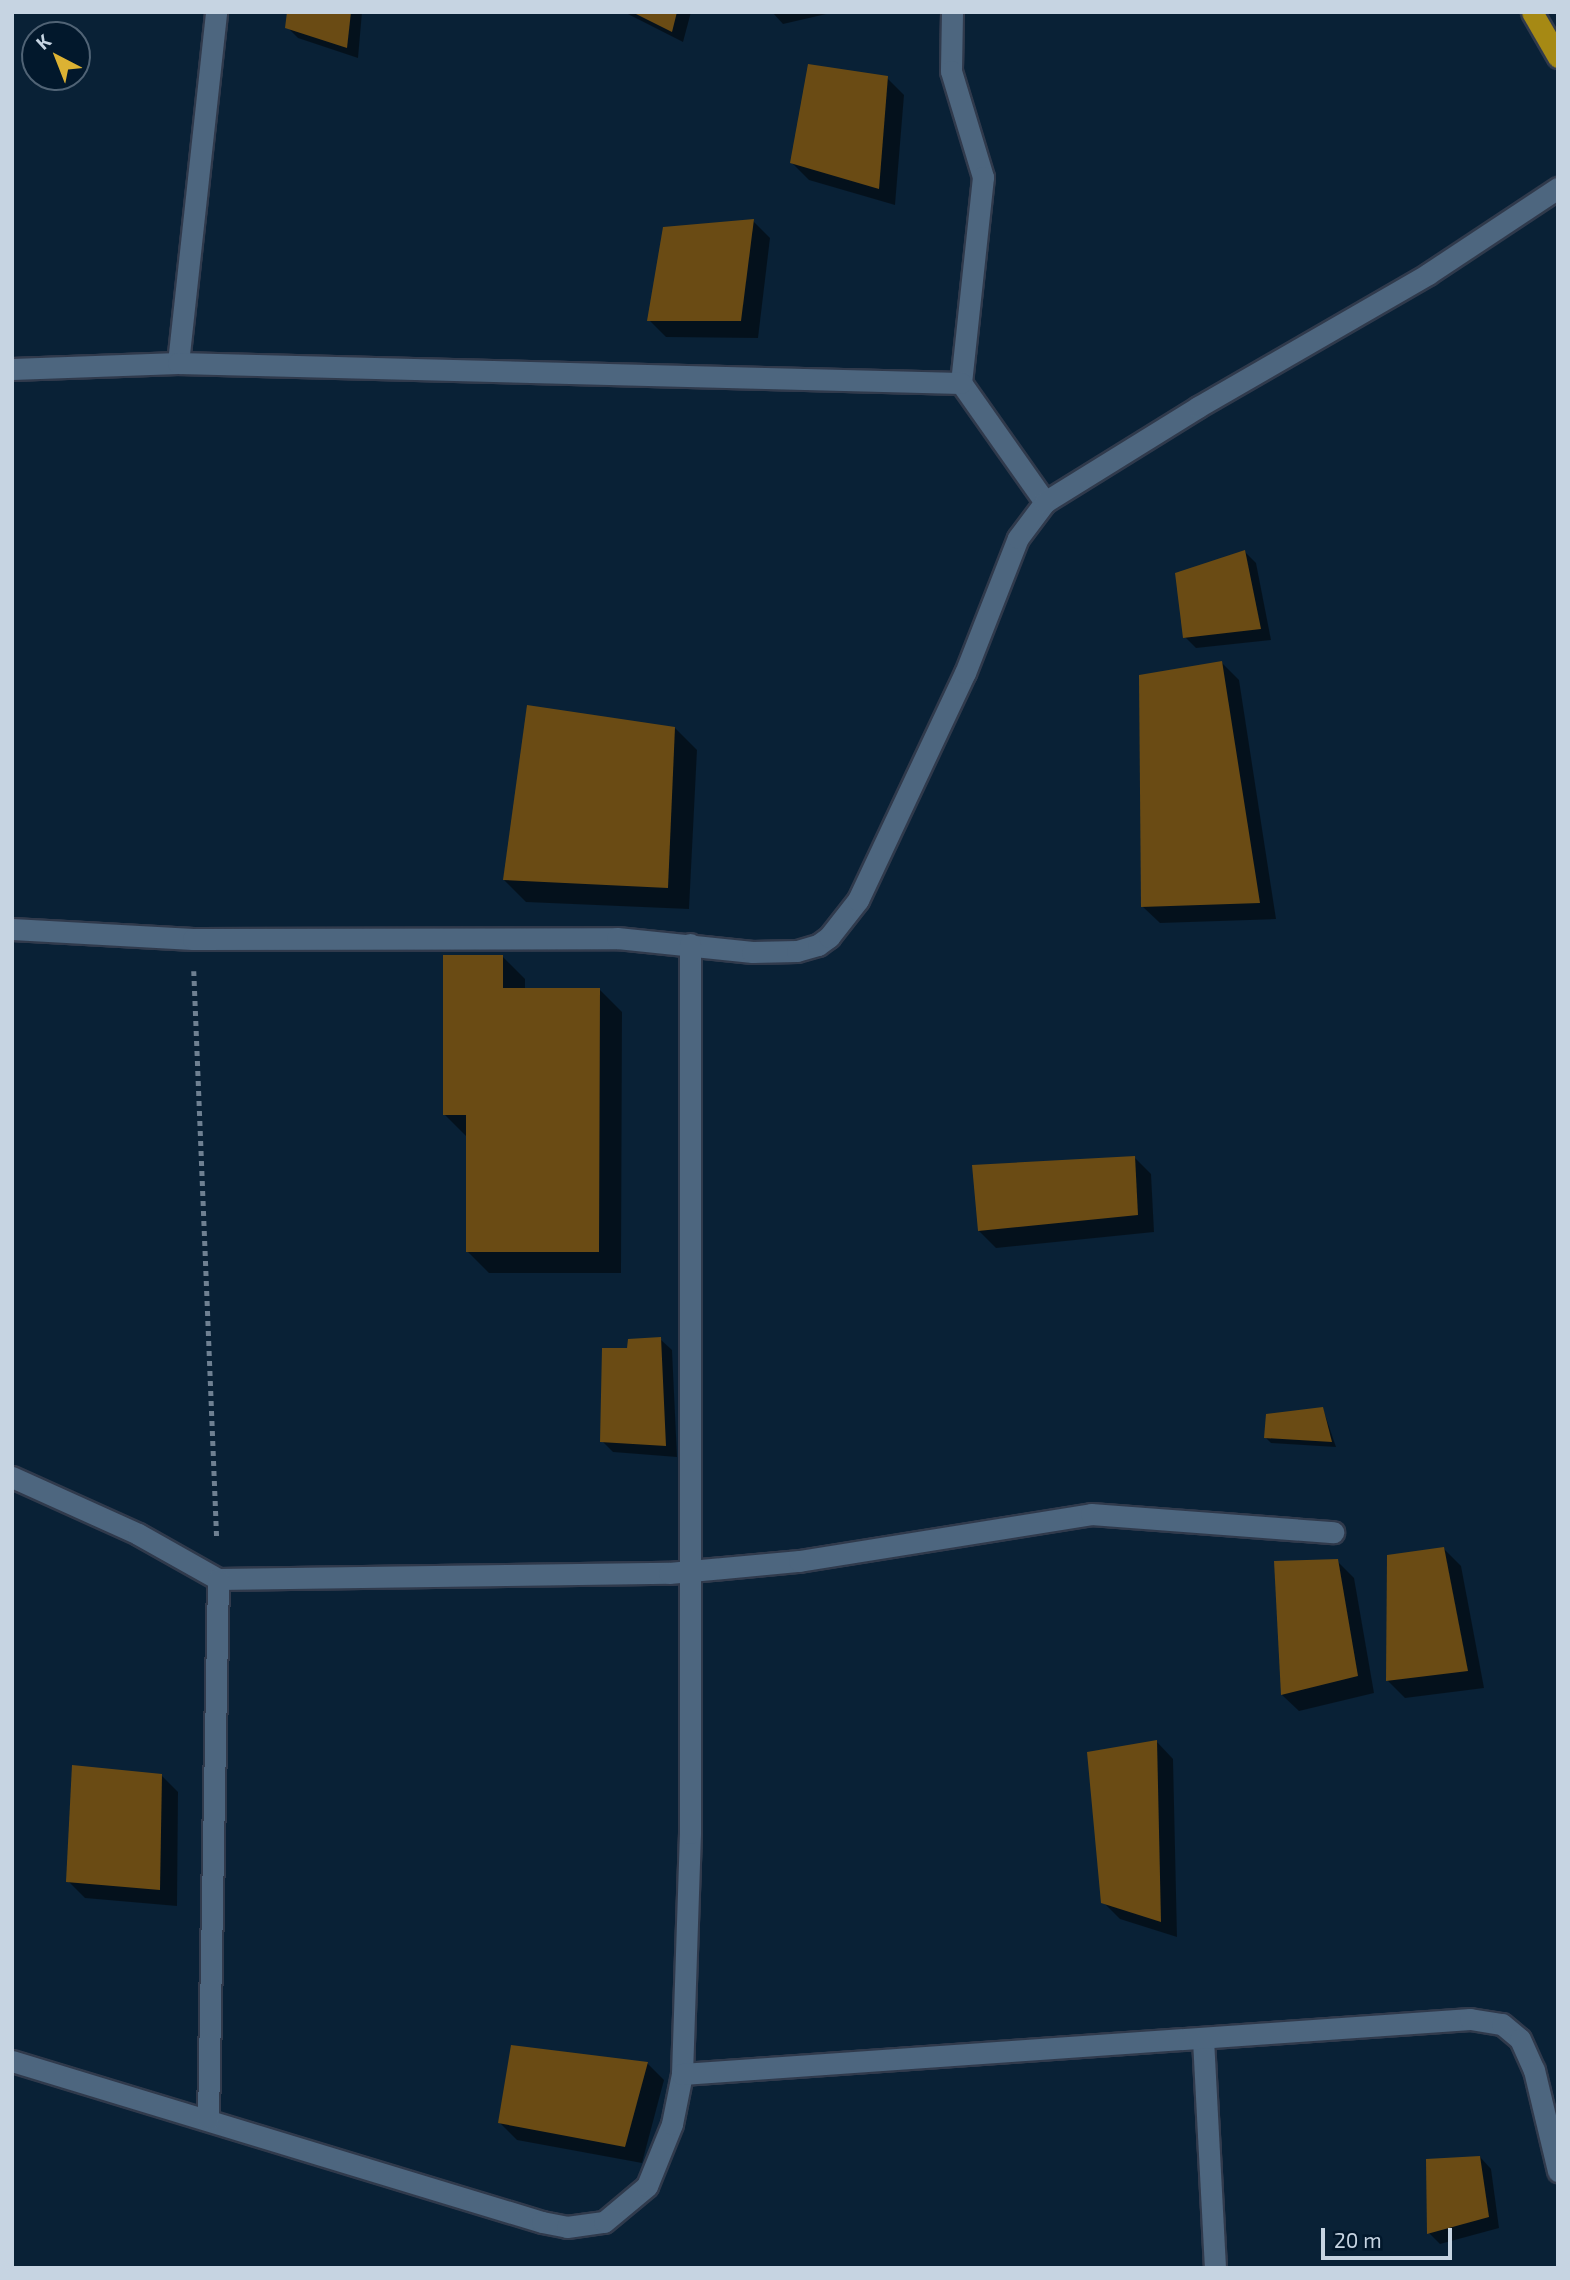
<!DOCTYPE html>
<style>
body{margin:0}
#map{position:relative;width:1570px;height:2280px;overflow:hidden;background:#092136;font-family:"Exo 2",sans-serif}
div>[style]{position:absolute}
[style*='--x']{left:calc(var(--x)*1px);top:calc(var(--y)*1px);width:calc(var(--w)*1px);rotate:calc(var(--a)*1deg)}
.shadow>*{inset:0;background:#0007}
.building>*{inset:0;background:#6a4b14}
.path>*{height:4.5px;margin-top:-2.25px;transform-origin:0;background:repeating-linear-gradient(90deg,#6e8092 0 5px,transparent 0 10px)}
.roads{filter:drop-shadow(2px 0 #303a4c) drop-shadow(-2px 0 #303a4c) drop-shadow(0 2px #303a4c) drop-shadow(0 -2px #303a4c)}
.lane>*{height:21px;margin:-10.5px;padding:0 10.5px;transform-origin:10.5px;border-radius:10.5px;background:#4d667f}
.street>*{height:21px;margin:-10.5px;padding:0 10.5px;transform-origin:10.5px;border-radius:10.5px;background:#4d667f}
.highway>*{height:21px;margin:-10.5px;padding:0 10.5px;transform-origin:10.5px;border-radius:10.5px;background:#a68914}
span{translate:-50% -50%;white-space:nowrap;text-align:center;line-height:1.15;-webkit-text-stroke:6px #02182c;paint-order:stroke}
.frame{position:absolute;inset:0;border:14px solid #c6d4e2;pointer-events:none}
.north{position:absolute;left:21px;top:21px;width:70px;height:70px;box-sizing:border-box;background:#02182c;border:2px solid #506375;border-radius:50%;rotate:318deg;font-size:19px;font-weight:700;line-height:28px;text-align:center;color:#c6d4e2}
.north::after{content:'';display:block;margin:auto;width:24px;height:32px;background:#dcb233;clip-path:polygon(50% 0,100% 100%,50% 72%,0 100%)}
.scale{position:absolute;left:1321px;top:2228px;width:131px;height:32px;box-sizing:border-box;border:4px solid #c6d4e2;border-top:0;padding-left:9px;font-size:21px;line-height:24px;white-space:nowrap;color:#c6d4e2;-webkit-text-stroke:5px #02182c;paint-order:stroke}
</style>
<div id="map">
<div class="shadow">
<div style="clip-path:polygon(289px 12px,362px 12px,358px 58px,298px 38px,287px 27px)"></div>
<div style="clip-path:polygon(624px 12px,691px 12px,683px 42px)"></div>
<div style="clip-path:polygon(772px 12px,835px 12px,783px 24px)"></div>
<div style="clip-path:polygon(887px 78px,904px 95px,895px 205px,809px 180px,792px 163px)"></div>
<div style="clip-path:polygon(753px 221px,770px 238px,758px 338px,666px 337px,649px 320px)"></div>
<div style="clip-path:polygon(1245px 552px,1256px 563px,1271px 640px,1196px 648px,1185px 637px)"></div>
<div style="clip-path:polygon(1222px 663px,1239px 680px,1276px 919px,1160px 923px,1143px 907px)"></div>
<div style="clip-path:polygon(675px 728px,697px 750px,689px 909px,526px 902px,504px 880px)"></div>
<div style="clip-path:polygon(503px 957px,525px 979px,525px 990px,600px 990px,622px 1012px,621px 1273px,489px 1273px,467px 1251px,468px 1138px,445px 1115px)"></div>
<div style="clip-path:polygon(1134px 1157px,1151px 1174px,1154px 1232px,996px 1248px,979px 1231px)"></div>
<div style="clip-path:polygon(660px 1339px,672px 1350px,677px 1457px,613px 1452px,602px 1441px,628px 1350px)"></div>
<div style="clip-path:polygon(1323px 1409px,1336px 1447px,1271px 1443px,1265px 1437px)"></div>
<div style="clip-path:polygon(1444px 1549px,1461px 1566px,1484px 1688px,1405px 1698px,1388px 1681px)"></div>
<div style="clip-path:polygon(1337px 1561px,1354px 1578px,1374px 1693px,1299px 1711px,1282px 1695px)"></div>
<div style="clip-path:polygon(1157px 1742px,1173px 1759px,1177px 1937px,1120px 1919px,1103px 1902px)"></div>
<div style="clip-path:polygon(161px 1775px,178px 1792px,177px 1906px,85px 1898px,68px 1881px)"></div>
<div style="clip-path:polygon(647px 2063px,664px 2080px,642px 2163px,517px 2140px,500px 2123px)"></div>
<div style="clip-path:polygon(1480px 2157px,1491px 2169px,1499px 2228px,1440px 2244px,1429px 2233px)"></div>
</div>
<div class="building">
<div style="clip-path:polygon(287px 12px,351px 12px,347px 48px,285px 28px)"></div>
<div style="clip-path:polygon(632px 12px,677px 12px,672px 32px)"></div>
<div style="clip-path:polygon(808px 64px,888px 76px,879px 189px,790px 163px)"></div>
<div style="clip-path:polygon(754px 219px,741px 321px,647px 321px,663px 227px)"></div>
<div style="clip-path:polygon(1245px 550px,1261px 629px,1183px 638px,1175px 573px)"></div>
<div style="clip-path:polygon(1222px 661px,1260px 903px,1141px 907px,1139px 675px)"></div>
<div style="clip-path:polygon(527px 705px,675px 727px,668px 888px,503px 880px)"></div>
<div style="clip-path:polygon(443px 955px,503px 955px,503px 988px,600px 988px,599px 1252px,466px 1252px,466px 1115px,443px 1115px)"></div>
<div style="clip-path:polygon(1135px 1156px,1138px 1215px,978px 1231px,972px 1165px)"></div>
<div style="clip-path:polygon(661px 1337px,666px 1446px,600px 1442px,602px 1348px,627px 1348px,628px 1339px)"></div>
<div style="clip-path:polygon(1323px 1407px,1332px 1442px,1264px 1438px,1266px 1414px)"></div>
<div style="clip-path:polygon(1444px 1547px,1468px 1671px,1386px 1681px,1387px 1555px)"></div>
<div style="clip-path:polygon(1338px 1559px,1358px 1676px,1281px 1695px,1274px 1561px)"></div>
<div style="clip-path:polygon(1157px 1740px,1161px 1922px,1101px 1903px,1087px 1752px)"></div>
<div style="clip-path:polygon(72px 1765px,162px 1774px,160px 1890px,66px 1882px)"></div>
<div style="clip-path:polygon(511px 2045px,648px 2062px,625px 2147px,498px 2123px)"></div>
<div style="clip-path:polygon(1480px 2156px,1489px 2217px,1427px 2234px,1426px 2159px)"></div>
</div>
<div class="path">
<div style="--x:194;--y:971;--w:569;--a:87.69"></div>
</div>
<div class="roads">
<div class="lane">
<div style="--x:1203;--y:2039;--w:229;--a:87"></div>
</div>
<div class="street">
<div style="--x:952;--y:12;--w:59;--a:91"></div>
<div style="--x:951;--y:71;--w:111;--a:73.2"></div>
<div style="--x:983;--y:177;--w:207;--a:96.1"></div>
<div style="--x:961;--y:383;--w:146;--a:54.8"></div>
<div style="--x:178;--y:363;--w:353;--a:-83.8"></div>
<div style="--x:12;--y:369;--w:166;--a:-2.1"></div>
<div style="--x:178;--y:363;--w:783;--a:1.46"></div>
<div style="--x:12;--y:929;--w:181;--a:3.2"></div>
<div style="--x:193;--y:939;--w:424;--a:-0.1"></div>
<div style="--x:617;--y:938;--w:136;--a:5.9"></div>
<div style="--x:752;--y:952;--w:45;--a:-1.3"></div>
<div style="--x:797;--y:951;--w:22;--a:-16"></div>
<div style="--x:818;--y:945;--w:14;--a:-36"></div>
<div style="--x:829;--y:937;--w:47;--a:-51.9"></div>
<div style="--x:858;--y:900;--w:251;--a:-64.8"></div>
<div style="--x:965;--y:673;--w:145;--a:-68.6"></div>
<div style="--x:1018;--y:538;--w:45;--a:-53.1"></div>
<div style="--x:1045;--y:502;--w:180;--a:-31.8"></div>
<div style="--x:1198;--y:407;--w:266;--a:-30"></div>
<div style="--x:1428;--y:274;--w:156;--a:-33.5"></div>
<div style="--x:12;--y:1477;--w:138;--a:24.3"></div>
<div style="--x:138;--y:1534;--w:92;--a:29.4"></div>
<div style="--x:218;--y:1579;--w:451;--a:-0.8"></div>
<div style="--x:669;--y:1573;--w:131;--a:-5.3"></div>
<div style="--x:799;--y:1561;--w:296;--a:-9.1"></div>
<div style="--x:1091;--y:1514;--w:243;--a:4.3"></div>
<div style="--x:12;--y:2061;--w:554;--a:16.9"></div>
<div style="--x:542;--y:2222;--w:25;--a:11"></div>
<div style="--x:567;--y:2227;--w:37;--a:-8"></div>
<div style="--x:604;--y:2222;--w:56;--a:-39.9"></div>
<div style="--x:647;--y:2186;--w:67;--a:-68"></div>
<div style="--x:672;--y:2124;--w:51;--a:-78.7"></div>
<div style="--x:682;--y:2074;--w:241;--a:-88.1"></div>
<div style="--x:690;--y:1833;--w:889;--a:-90"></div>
<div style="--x:682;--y:2074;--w:790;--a:-3.99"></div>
<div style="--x:1470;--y:2019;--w:32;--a:9"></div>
<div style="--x:1502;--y:2024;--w:23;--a:40"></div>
<div style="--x:1520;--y:2039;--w:34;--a:66"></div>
<div style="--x:1534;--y:2070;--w:104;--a:76.6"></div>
<div style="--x:208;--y:2119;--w:540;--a:-88.94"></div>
</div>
<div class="highway">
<div style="--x:1532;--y:12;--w:52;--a:60"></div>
</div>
</div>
<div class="frame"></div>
<div class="north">K</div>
<div class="scale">20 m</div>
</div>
